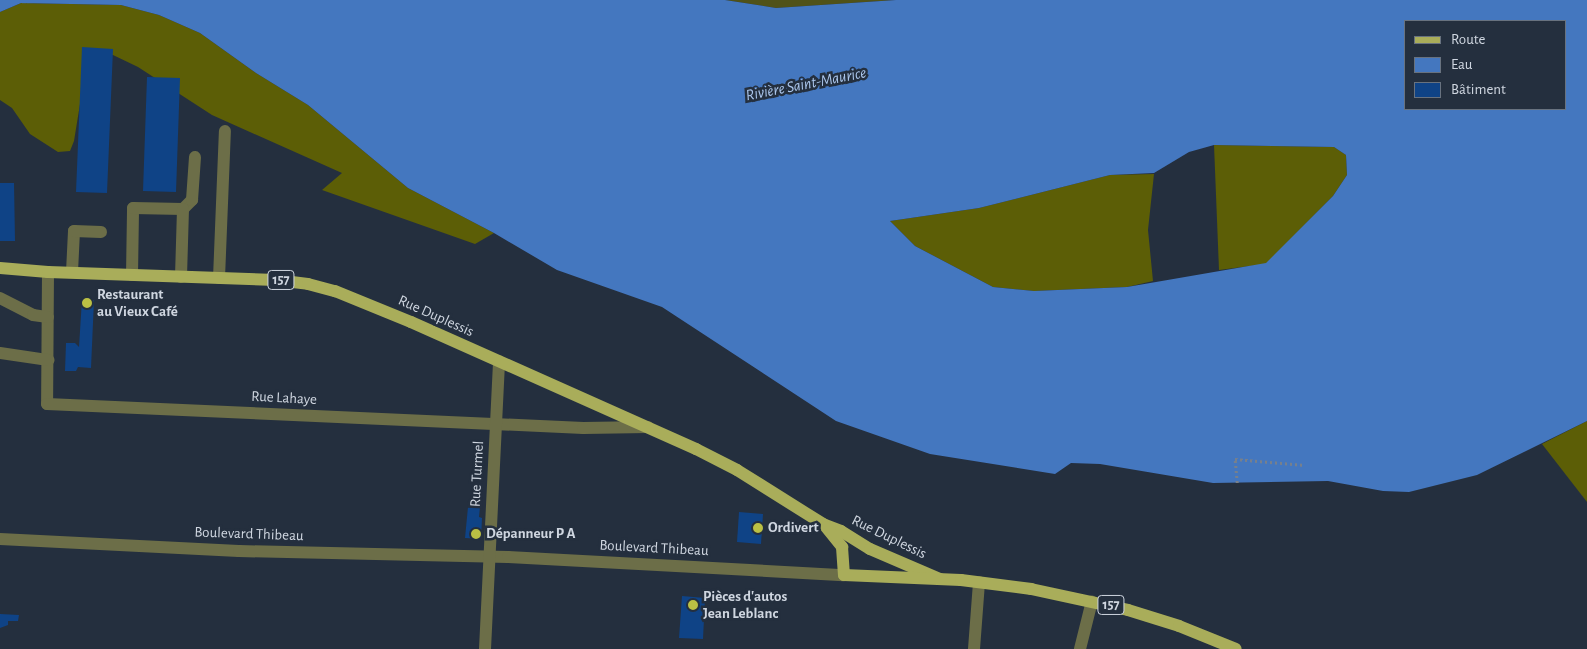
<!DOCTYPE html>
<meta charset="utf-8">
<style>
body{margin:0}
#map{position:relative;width:1587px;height:649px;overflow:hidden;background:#242f3e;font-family:"Alegreya Sans",sans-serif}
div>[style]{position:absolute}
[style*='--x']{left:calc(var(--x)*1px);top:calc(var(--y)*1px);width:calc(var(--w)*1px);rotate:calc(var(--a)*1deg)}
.green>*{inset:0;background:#505218}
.forest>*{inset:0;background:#5c5e06}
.water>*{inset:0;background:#4477bf}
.building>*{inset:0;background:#0f4386}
.path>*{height:2.5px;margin-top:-1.25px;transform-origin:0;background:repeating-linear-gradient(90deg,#77808c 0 2.5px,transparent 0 5px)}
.minor>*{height:12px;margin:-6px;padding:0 6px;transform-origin:6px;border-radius:6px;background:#6c6e48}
.major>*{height:12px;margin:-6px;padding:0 6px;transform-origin:6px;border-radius:6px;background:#a9ad5a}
.dots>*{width:14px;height:14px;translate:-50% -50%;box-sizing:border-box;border:2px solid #242f3e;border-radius:50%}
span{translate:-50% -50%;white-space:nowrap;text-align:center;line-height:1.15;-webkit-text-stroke:5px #242f3e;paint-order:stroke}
.shield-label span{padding:1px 4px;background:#242f3e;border:1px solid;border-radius:4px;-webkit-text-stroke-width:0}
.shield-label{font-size:14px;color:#cfd6e0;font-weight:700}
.poi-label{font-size:15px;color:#cfd6e0;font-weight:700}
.left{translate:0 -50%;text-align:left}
.street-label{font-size:15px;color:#cfd6e0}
.water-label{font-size:16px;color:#acc7ed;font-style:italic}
.legend{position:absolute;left:1404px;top:20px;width:162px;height:90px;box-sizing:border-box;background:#242f3e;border:1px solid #68727f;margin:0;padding:6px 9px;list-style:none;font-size:15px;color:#cfd6e0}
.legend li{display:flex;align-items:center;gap:10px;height:25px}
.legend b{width:25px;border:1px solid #68727f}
</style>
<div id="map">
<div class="green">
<div style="clip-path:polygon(725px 0,896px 0,776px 8px)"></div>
</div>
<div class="forest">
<div style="clip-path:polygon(21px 3px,121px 5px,159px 15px,200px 33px,256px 73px,308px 105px,408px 188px,494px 233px,475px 244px,322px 190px,342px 173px,212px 115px,138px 67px,113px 55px,87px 61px,74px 141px,70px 151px,58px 152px,30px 134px,12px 108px,0 100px,0 12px)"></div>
<div style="clip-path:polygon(1214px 145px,1334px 147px,1346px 155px,1347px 175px,1333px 196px,1266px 264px,1219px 270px)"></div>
<div style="clip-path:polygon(1154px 174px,1148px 230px,1153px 281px,1127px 287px,1034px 291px,993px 287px,915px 246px,890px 221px,979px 208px,1110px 175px)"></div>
<div style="clip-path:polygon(1587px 421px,1587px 502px,1542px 444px)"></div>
</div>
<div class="water">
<div style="clip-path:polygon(evenodd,0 0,725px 0,776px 8px,896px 0,1587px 0,1587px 421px,1477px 475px,1409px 492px,1383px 491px,1328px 481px,1213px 483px,1100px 464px,1071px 463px,1055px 474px,930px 454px,836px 421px,662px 307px,557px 270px,494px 233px,408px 188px,308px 105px,256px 73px,200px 33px,159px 15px,121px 5px,21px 3px,0 12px,0 0,1406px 21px,1566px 21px,1566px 109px,1406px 109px,1406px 21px,0 0,1214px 145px,1334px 147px,1346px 155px,1347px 175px,1333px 196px,1266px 263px,1127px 287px,1034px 291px,993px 287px,915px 246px,890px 221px,979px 208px,1110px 175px,1154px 173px,1189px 152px,1214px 145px)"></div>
</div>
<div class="building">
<div style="clip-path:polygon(82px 47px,113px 49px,107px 193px,76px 192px)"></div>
<div style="clip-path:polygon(147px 77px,180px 78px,176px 192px,143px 191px)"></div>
<div style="clip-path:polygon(0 183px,14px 183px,15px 241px,0 241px)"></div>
<div style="clip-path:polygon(82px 299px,94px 300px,91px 368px,78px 367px,76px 371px,65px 371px,66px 343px,75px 343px,79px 347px)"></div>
<div style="clip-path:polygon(468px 507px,480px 507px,479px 517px,482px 518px,481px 539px,465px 538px)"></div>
<div style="clip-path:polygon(739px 512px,763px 514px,761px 544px,737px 542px)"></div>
<div style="clip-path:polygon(682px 596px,705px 598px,703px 639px,679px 638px)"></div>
<div style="clip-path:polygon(0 614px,19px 615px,18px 621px,8px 621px,8px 625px,0 628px)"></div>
</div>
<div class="path">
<div style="--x:1237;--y:483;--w:24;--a:-95"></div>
<div style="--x:1235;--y:459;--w:70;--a:4.9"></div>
</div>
<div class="minor">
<div style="--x:183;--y:209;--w:13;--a:-45"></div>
<div style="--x:192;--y:200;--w:43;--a:-86"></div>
<div style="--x:48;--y:272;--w:132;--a:90.4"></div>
<div style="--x:47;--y:404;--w:537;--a:2.56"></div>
<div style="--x:583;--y:428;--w:65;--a:-0.9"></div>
<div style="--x:72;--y:272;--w:41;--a:-87.2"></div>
<div style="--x:74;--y:231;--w:27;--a:2"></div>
<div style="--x:132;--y:275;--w:67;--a:-89.1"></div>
<div style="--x:133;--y:208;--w:50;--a:1.1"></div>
<div style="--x:183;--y:209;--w:68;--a:91.7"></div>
<div style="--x:219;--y:278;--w:147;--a:-87.7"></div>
<div style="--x:0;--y:298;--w:37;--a:27"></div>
<div style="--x:33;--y:315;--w:15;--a:8"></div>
<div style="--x:0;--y:353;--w:49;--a:8.3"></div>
<div style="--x:0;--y:539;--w:239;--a:2.9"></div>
<div style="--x:239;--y:551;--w:269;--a:1.3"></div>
<div style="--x:508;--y:557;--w:336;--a:3.1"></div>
<div style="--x:485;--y:649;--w:288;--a:-87.2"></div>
<div style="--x:974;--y:649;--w:67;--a:-85.7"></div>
<div style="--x:1080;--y:649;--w:49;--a:-76"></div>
</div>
<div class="major">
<div style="--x:0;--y:268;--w:48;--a:4.8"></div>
<div style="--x:48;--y:272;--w:228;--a:2"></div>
<div style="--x:276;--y:280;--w:32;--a:7"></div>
<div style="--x:308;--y:284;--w:28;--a:15"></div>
<div style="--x:335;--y:291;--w:82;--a:22.2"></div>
<div style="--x:411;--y:322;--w:312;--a:24"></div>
<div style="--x:696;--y:449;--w:46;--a:27.1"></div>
<div style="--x:737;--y:470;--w:102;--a:32.1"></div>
<div style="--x:823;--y:524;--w:19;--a:21"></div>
<div style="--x:841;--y:531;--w:34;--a:32"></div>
<div style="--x:870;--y:549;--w:76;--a:23.2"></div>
<div style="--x:826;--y:527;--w:26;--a:51"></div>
<div style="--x:842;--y:547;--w:28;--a:86"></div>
<div style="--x:844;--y:575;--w:117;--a:2.4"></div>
<div style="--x:961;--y:580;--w:71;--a:7.3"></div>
<div style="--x:1031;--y:589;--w:99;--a:12.2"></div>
<div style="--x:1128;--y:610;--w:53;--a:17.4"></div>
<div style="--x:1179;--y:626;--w:61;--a:22"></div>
</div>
<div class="dots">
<div style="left:87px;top:303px;background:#bbc044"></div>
<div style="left:758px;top:528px;background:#bbc044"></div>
<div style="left:476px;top:534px;background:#bbc044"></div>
<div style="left:693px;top:605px;background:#bbc044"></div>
</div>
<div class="shield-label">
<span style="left:281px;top:280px">157</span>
<span style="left:1111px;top:605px">157</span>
</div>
<div class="poi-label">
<span class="left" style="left:97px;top:303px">Restaurant<br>au Vieux Café</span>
<span class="left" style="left:768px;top:528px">Ordivert</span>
<span class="left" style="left:486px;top:534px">Dépanneur P A</span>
<span class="left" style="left:703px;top:605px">Pièces d'autos<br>Jean Leblanc</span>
</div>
<div class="street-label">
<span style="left:436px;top:316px;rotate:24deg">Rue Duplessis</span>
<span style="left:284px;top:398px;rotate:3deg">Rue Lahaye</span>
<span style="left:477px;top:474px;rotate:-87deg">Rue Turmel</span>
<span style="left:249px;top:534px;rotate:2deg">Boulevard Thibeau</span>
<span style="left:889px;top:537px;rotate:26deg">Rue Duplessis</span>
<span style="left:654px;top:548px;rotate:3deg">Boulevard Thibeau</span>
</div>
<div class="water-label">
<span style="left:806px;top:84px;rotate:-11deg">Rivière Saint-Maurice</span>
</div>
<ul class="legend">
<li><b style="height:6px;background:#a9ad5a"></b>Route</li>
<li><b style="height:14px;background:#4477bf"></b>Eau</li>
<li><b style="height:14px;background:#0f4386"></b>Bâtiment</li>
</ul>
</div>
